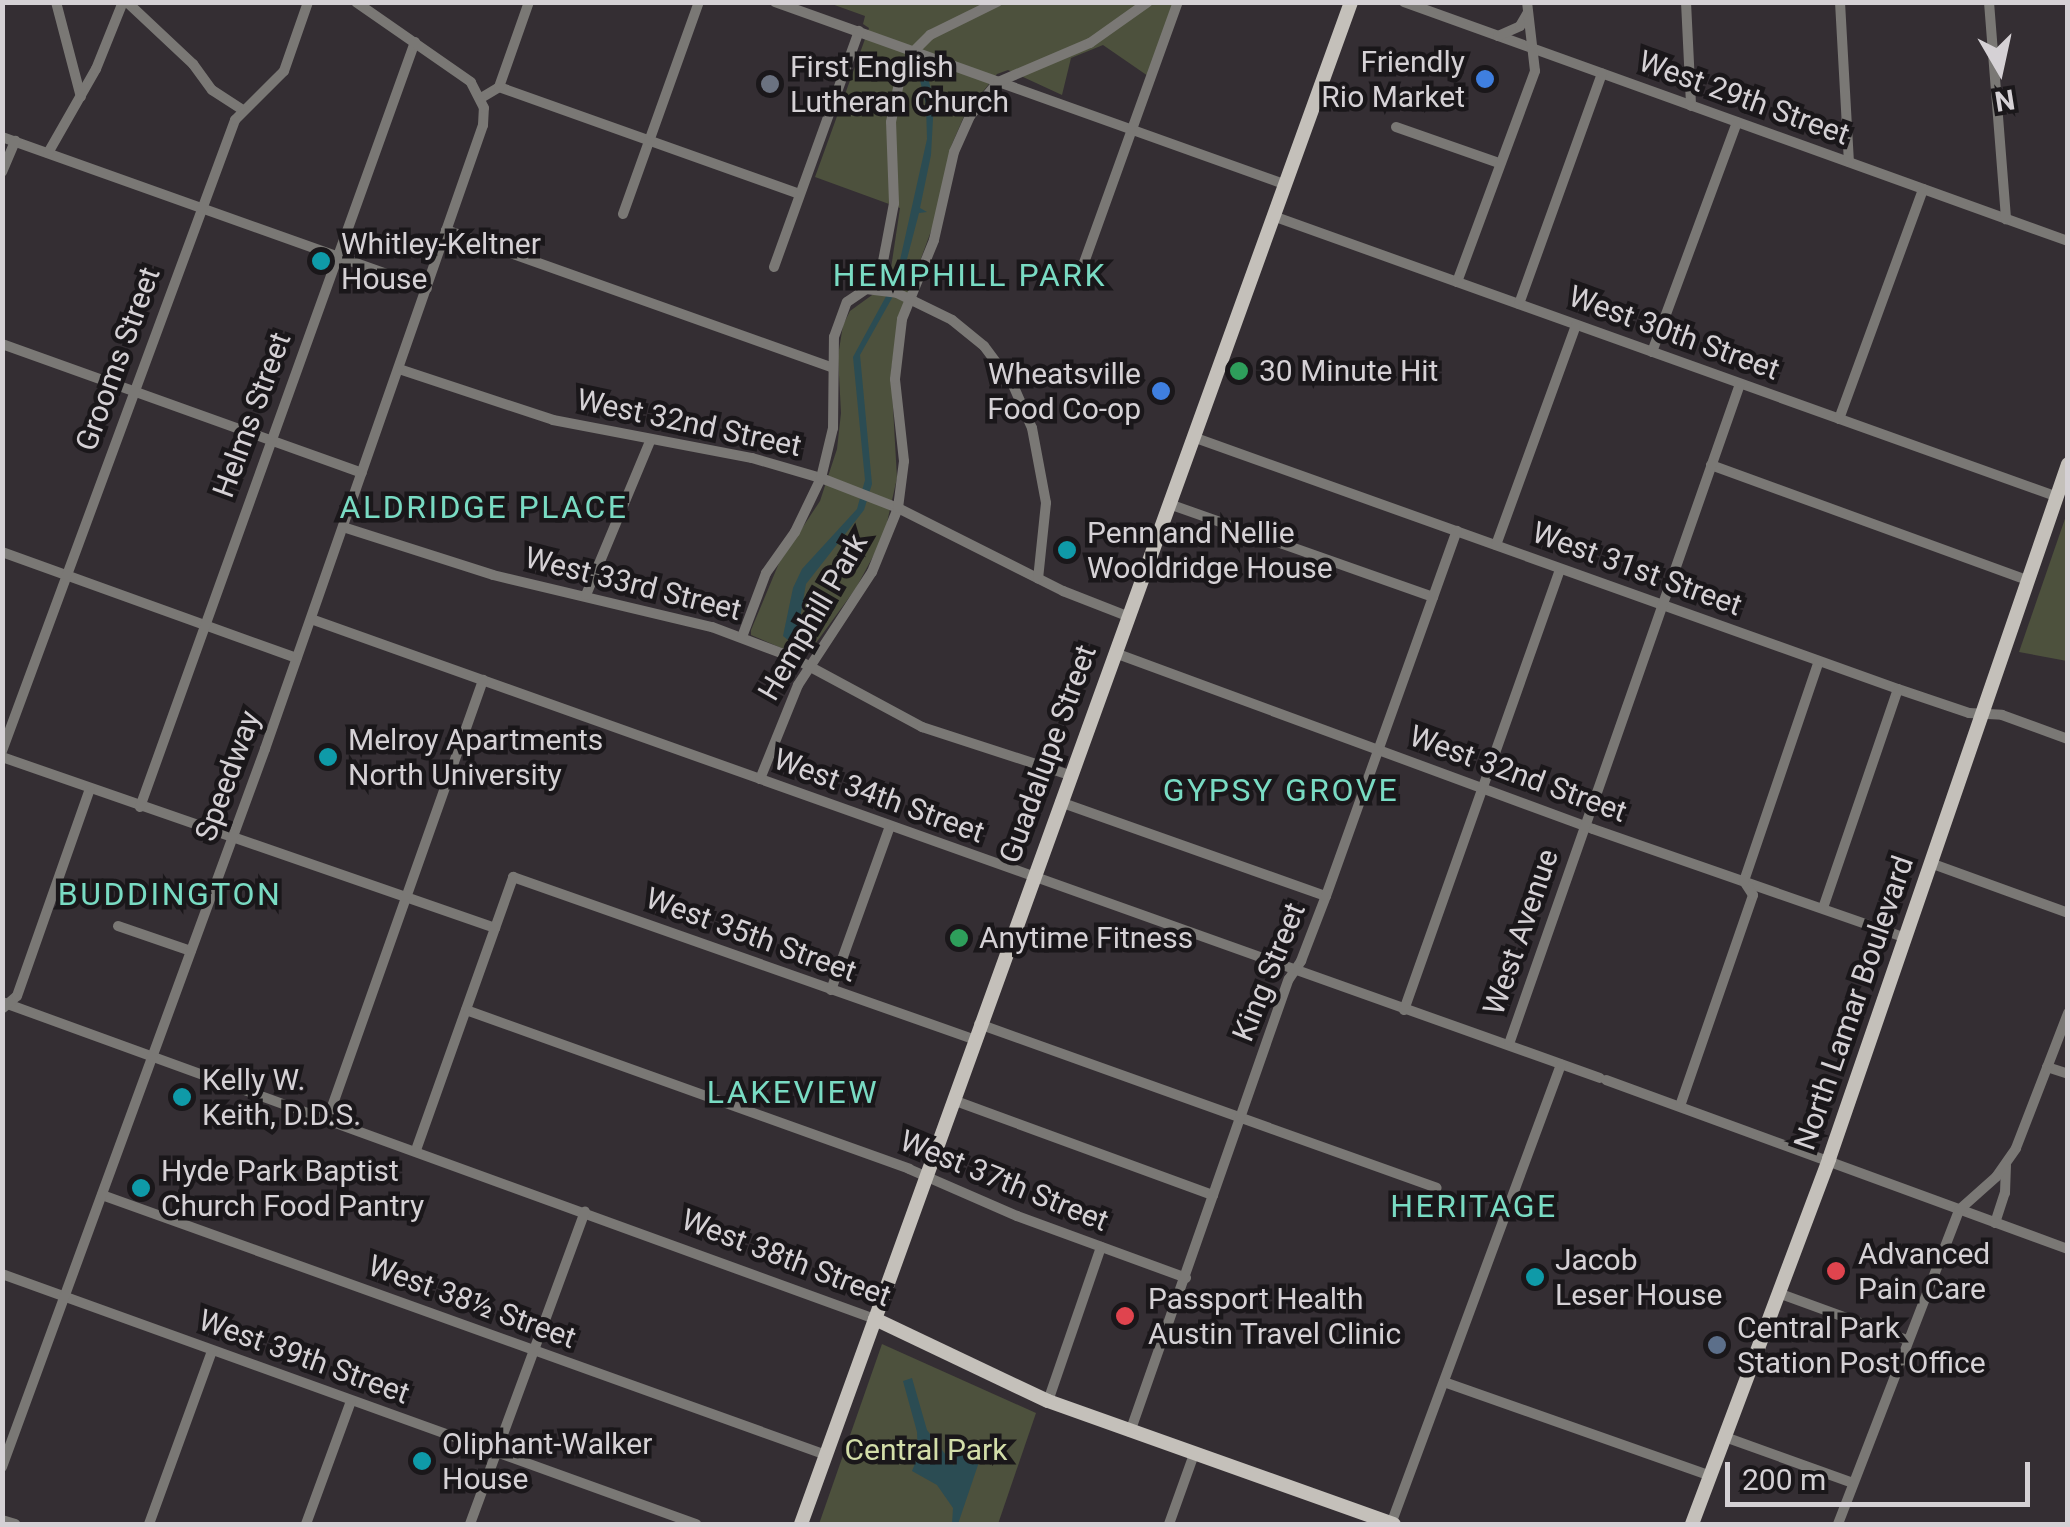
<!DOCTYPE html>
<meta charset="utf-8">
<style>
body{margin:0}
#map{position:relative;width:2070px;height:1527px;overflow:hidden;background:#342e33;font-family:Roboto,sans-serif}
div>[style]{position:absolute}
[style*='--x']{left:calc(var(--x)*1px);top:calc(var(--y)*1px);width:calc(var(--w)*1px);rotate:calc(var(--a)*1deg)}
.green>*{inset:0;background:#4d513d}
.water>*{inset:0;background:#2b4c53}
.minor>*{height:10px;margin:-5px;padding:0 5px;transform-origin:5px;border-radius:5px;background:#7a7875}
.major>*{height:14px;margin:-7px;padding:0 7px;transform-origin:7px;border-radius:7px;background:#c4c0ba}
.dots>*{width:28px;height:28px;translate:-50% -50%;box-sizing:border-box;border:5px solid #1a171a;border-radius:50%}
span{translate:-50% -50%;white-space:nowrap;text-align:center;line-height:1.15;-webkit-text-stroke:9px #1a171a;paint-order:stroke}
.poi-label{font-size:30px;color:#d5d1d5}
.right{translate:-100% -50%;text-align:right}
.left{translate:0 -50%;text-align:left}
.street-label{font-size:30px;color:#d5d1d5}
.park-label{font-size:30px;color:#d3dea9}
.neighbourhood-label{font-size:32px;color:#79dbc3;letter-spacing:2.5px}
.frame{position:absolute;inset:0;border:5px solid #d5d1d5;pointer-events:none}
.north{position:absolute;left:1950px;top:20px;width:100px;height:100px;-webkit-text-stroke:8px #1a171a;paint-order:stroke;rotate:171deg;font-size:28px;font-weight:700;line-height:40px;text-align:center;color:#d5d1d5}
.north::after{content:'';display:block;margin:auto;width:35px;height:45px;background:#d5d1d5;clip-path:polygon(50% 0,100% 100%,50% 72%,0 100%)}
.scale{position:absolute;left:1725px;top:1462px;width:305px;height:45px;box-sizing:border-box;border:5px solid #d5d1d5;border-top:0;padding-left:12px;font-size:30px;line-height:35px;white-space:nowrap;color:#d5d1d5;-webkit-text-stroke:8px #1a171a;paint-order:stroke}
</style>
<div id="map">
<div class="green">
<div style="clip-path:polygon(829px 3px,1175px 3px,1148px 76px,1103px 45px,1071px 58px,1062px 95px,1008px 70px,997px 74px,965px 114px,952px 144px,934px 223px,898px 321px,891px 372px,897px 478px,884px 536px,856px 588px,805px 658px,751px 635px,751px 630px,779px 563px,820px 501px,837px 449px,841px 413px,838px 356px,843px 325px,850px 311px,879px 290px,890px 275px,900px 208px,815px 177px,869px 28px,863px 24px,865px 16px)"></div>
<div style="clip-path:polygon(2067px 513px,2067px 661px,2019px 652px)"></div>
<div style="clip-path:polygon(882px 1344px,1036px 1413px,998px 1524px,819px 1524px)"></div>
</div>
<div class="water">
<div style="clip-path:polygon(926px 70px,934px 101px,931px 155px,920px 208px,927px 212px,919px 213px,901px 282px,860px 355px,872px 484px,864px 510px,806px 584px,796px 641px,792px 643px,783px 636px,793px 588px,802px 569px,857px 509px,865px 480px,853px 357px,896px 278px,927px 139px,926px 105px,918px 72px)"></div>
<div style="clip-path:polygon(912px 1378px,927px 1430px,954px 1466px,959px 1450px,969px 1443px,978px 1445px,979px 1462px,958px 1524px,952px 1524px,953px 1508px,937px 1485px,912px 1471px,918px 1456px,917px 1432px,903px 1381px)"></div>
</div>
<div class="minor">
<div style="--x:56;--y:2;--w:98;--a:75.3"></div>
<div style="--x:127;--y:2;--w:91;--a:43.2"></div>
<div style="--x:193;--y:64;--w:32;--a:54"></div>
<div style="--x:212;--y:90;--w:37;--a:33"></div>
<div style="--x:775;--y:2;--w:541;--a:19.68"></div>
<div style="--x:1404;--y:2;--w:706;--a:19.8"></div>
<div style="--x:1686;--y:2;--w:104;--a:87.2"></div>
<div style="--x:1840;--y:2;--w:160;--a:86.8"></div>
<div style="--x:1989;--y:2;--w:218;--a:85.5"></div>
<div style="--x:1498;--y:36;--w:24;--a:-24"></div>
<div style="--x:1520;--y:26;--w:16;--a:-60"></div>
<div style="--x:499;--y:87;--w:319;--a:19.6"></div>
<div style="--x:481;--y:98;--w:21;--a:-31"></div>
<div style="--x:499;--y:87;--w:90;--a:-70.6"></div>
<div style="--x:1396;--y:127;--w:109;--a:19.3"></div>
<div style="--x:2;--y:137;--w:451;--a:19.6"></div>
<div style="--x:48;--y:153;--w:97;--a:-60.3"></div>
<div style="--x:96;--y:69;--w:72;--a:-68.1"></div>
<div style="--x:2;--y:172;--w:34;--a:-67"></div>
<div style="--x:623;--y:214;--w:225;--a:-70.3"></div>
<div style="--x:1273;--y:216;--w:834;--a:19.7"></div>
<div style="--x:446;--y:230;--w:408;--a:19.6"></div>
<div style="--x:774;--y:267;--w:251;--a:-70.2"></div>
<div style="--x:1081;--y:271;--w:286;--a:-70.2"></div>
<div style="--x:1457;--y:282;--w:225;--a:-69.7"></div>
<div style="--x:1535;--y:71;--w:69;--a:-96.6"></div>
<div style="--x:878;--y:288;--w:86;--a:-79.3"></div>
<div style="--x:894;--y:203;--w:81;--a:-92.1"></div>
<div style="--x:891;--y:122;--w:45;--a:-78.4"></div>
<div style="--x:900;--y:78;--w:30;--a:-63"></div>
<div style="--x:914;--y:51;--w:23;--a:-45"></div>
<div style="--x:930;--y:35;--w:75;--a:-26.2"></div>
<div style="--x:1519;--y:304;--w:245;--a:-70.2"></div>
<div style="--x:2;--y:344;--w:382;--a:19.7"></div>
<div style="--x:1652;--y:352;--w:245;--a:-69.7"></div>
<div style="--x:399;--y:369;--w:162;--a:18.3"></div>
<div style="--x:553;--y:420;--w:203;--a:10.8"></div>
<div style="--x:752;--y:458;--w:72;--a:16.2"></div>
<div style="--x:821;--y:478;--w:83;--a:21.3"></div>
<div style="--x:898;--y:508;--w:185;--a:26.7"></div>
<div style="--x:1063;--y:591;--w:69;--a:21.3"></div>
<div style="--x:1839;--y:419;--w:245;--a:-69.9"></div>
<div style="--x:1193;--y:437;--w:749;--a:19.67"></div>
<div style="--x:1898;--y:689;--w:75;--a:18.7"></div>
<div style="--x:1969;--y:713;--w:33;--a:3"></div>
<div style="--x:2002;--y:715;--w:70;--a:20"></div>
<div style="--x:1711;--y:465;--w:338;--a:20"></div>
<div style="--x:1169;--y:504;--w:280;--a:19.4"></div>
<div style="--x:343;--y:527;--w:157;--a:17.7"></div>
<div style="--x:493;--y:575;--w:225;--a:13.4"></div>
<div style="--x:712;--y:627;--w:85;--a:20.6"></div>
<div style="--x:792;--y:657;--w:148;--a:28.3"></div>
<div style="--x:922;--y:727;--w:156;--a:18"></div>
<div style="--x:1496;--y:545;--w:234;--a:-70"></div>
<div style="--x:2;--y:552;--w:313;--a:19.8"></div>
<div style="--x:586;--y:595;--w:167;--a:-67.4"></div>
<div style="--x:311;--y:619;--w:1368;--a:19.6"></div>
<div style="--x:742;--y:637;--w:68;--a:-69.4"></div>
<div style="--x:766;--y:573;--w:50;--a:-54.7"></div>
<div style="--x:795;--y:532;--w:60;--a:-64.3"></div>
<div style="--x:821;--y:478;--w:51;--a:-76.5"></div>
<div style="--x:833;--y:428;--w:91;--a:-89.4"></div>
<div style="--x:834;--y:337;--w:37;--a:-70"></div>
<div style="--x:847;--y:302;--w:23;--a:-34"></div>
<div style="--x:866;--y:289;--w:31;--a:7"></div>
<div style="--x:897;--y:293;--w:61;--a:26.1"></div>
<div style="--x:952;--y:320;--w:41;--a:39.1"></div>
<div style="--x:984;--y:346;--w:49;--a:53.4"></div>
<div style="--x:1013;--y:385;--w:47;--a:66.2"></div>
<div style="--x:1032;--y:428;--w:76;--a:79.4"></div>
<div style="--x:1046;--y:503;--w:76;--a:96"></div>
<div style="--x:1115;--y:653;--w:509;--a:20.21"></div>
<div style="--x:1593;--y:829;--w:331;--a:19.2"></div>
<div style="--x:2;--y:751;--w:673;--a:-69.73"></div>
<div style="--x:235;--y:120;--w:69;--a:-45"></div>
<div style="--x:284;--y:71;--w:73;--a:-70.8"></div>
<div style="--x:2;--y:757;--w:522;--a:19.13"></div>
<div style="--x:760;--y:779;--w:101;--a:-68"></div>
<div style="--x:798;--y:685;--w:135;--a:-56.8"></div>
<div style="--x:872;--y:572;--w:69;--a:-67.9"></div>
<div style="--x:898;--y:508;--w:47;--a:-82.7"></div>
<div style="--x:904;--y:461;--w:82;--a:-96.3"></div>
<div style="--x:895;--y:379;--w:60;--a:-83.3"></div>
<div style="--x:902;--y:319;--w:85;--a:-67.9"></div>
<div style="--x:934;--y:240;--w:90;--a:-77.2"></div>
<div style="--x:954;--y:152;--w:39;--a:-66"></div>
<div style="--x:970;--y:116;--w:44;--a:-50.5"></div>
<div style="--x:998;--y:82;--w:100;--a:-23"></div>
<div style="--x:1090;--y:43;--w:71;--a:-35.3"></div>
<div style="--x:1060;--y:802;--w:282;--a:19.5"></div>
<div style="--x:140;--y:807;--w:813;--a:-70.23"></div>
<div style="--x:1933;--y:864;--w:144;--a:19.9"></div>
<div style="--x:1823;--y:908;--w:231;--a:-71.1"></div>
<div style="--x:118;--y:926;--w:77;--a:18.9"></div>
<div style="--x:831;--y:990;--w:174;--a:-70.2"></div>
<div style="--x:2;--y:1002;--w:929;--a:19.96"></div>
<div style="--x:3;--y:1008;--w:18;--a:-41"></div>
<div style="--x:17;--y:996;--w:219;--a:-70.6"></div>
<div style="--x:466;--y:1010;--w:471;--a:19.7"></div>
<div style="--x:909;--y:1169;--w:118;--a:23.5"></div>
<div style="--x:1017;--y:1216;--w:180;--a:20.1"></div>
<div style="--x:1404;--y:1010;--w:468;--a:-70.5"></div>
<div style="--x:979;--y:1024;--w:486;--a:19.7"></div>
<div style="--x:1509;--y:1044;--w:699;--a:-70.71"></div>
<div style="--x:2047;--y:1067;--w:22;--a:18"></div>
<div style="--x:1606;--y:1080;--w:492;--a:20.1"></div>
<div style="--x:953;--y:1100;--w:277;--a:20.1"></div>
<div style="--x:1680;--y:1106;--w:223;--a:-70.9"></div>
<div style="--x:1753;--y:895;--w:17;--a:-123"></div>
<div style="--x:1744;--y:881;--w:232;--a:-71.2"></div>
<div style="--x:328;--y:1118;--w:465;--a:-70.5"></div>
<div style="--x:416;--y:1150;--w:290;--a:-70.4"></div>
<div style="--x:513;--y:877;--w:488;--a:19.4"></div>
<div style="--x:102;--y:1195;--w:769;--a:19.75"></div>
<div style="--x:1995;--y:1223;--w:32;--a:-72"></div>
<div style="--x:2005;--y:1193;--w:28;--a:-88"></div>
<div style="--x:2;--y:1274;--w:738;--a:19.81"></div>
<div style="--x:1778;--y:1293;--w:137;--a:20"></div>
<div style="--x:1444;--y:1382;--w:283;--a:19.4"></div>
<div style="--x:1048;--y:1401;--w:163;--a:-71"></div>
<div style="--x:1130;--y:1432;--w:480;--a:-70.7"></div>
<div style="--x:1289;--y:979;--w:22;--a:-56"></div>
<div style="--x:1301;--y:961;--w:70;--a:-69"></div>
<div style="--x:1326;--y:896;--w:388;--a:-70.3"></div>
<div style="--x:1725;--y:1437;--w:136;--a:19.8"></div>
<div style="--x:2;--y:1467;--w:765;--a:-69.88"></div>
<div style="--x:265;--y:749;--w:661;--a:-70.74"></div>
<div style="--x:483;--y:125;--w:17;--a:-87"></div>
<div style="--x:484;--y:108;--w:29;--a:-117"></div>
<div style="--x:471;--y:82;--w:140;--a:-145.2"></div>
<div style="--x:2;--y:1520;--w:14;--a:17"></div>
<div style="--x:149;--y:1524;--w:184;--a:-70"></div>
<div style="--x:306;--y:1524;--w:131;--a:-69.9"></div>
<div style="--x:470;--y:1524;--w:333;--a:-69.8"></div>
<div style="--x:1169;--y:1524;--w:74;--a:-70.3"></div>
<div style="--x:1391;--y:1524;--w:490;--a:-69.7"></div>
<div style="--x:1838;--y:1524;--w:337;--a:-68.9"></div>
<div style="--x:1959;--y:1210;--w:50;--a:-41.7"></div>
<div style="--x:1996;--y:1177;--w:35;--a:-55"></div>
<div style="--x:2016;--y:1148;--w:145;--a:-68.9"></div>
</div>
<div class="major">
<div style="--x:875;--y:1319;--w:191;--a:25.4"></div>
<div style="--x:1048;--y:1401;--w:367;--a:19.6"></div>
<div style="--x:801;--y:1524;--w:1618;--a:-70.13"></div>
<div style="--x:1692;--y:1524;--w:390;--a:-69.4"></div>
<div style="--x:1829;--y:1159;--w:735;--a:-71.02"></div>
</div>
<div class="dots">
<div style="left:1485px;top:79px;background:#3f7fe0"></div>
<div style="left:770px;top:84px;background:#6b7280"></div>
<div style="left:321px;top:261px;background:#0f9aa8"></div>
<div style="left:1239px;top:371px;background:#2e9e5b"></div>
<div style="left:1161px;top:391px;background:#3f7fe0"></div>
<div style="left:1067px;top:550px;background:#0f9aa8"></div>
<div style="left:328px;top:757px;background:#0f9aa8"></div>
<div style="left:959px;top:938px;background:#2e9e5b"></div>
<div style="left:182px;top:1097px;background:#0f9aa8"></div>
<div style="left:141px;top:1188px;background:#0f9aa8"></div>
<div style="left:1836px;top:1271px;background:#e0444e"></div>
<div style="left:1535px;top:1277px;background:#0f9aa8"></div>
<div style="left:1125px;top:1316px;background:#e0444e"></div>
<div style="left:1717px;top:1345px;background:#5c6f8a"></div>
<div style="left:422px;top:1461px;background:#0f9aa8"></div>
</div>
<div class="poi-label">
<span class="right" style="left:1465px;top:79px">Friendly<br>Rio Market</span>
<span class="left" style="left:790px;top:84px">First English<br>Lutheran Church</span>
<span class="left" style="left:341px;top:261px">Whitley-Keltner<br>House</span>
<span class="left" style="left:1259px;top:371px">30 Minute Hit</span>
<span class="right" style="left:1141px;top:391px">Wheatsville<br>Food Co-op</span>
<span class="left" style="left:1087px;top:550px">Penn and Nellie<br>Wooldridge House</span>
<span class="left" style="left:348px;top:757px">Melroy Apartments<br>North University</span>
<span class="left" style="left:979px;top:938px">Anytime Fitness</span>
<span class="left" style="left:202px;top:1097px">Kelly W.<br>Keith, D.D.S.</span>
<span class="left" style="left:161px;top:1188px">Hyde Park Baptist<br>Church Food Pantry</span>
<span class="left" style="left:1858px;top:1271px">Advanced<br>Pain Care</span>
<span class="left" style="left:1555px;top:1277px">Jacob<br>Leser House</span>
<span class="left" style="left:1148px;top:1316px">Passport Health<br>Austin Travel Clinic</span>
<span class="left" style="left:1737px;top:1345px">Central Park<br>Station Post Office</span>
<span class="left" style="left:442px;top:1461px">Oliphant-Walker<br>House</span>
</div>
<div class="street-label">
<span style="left:1744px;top:98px;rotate:20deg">West 29th Street</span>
<span style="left:1674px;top:333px;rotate:20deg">West 30th Street</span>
<span style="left:118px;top:359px;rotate:-70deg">Grooms Street</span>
<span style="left:252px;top:415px;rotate:-70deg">Helms Street</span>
<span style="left:689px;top:423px;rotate:12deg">West 32nd Street</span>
<span style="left:1637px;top:569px;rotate:20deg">West 31st Street</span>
<span style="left:633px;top:584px;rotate:14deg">West 33rd Street</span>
<span style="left:813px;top:617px;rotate:-60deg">Hemphill Park</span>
<span style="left:1048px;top:754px;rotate:-70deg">Guadalupe Street</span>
<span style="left:1518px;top:774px;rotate:20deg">West 32nd Street</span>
<span style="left:228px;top:776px;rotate:-70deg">Speedway</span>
<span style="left:879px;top:796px;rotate:20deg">West 34th Street</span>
<span style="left:1521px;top:932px;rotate:-71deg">West Avenue</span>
<span style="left:751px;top:935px;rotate:20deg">West 35th Street</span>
<span style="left:1269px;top:972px;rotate:-68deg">King Street</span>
<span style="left:1854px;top:1003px;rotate:-71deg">North Lamar Boulevard</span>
<span style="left:1004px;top:1181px;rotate:22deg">West 37th Street</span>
<span style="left:786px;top:1258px;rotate:21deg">West 38th Street</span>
<span style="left:472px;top:1302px;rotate:20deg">West 38½ Street</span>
<span style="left:304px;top:1357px;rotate:20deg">West 39th Street</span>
</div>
<div class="park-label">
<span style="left:926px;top:1450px">Central Park</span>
</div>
<div class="neighbourhood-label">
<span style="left:970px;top:275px">HEMPHILL PARK</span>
<span style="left:484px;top:507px">ALDRIDGE PLACE</span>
<span style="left:1281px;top:790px">GYPSY GROVE</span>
<span style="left:170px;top:894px">BUDDINGTON</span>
<span style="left:793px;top:1092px">LAKEVIEW</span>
<span style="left:1474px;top:1206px">HERITAGE</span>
</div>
<div class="frame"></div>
<div class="north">N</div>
<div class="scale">200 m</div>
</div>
